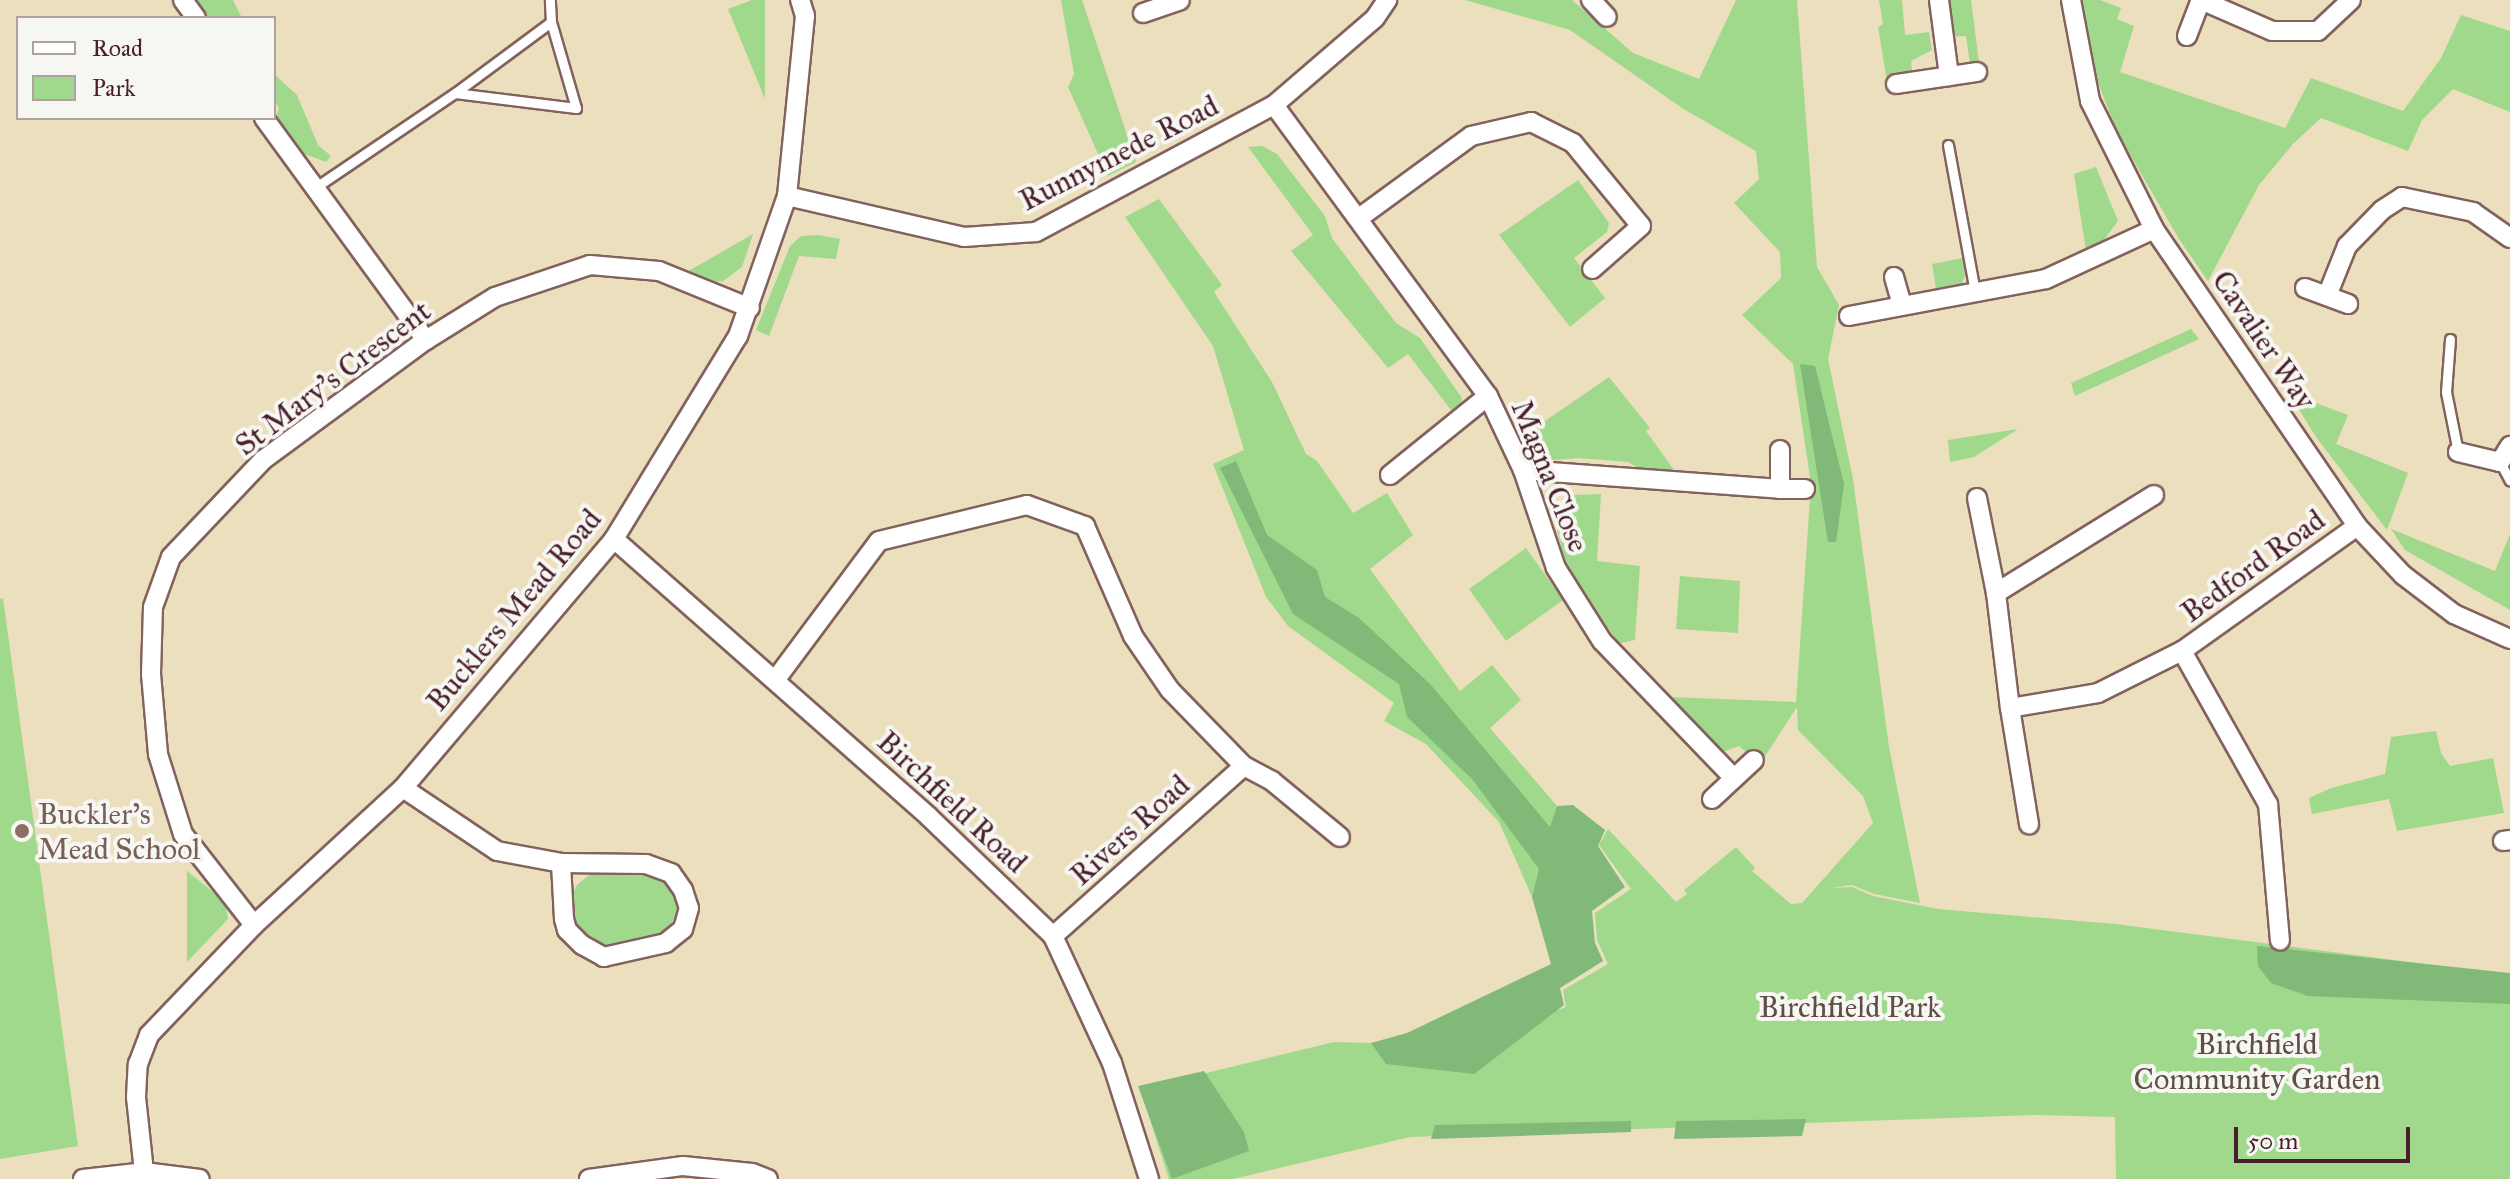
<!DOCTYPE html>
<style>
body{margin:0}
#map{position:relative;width:2510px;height:1179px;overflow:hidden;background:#ecdfbd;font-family:"IM FELL Great Primer",serif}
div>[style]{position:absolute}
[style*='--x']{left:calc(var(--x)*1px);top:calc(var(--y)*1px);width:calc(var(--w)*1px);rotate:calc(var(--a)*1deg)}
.green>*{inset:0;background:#a0d98c}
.forest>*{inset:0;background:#80b978}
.roads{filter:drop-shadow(2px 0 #83625e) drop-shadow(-2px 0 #83625e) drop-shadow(0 2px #83625e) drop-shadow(0 -2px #83625e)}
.lane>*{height:9px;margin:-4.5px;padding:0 4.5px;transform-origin:4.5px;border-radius:4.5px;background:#fff}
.street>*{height:18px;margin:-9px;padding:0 9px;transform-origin:9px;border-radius:9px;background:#fff}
.dots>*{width:22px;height:22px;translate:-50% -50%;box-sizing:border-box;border:4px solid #f6f6f2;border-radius:50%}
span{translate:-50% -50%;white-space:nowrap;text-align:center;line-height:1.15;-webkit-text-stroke:8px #f6f6f2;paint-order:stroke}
.street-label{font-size:30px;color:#4a1f2b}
.education-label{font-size:30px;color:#785e54}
.left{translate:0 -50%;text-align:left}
.park-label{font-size:30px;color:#604e43}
.legend{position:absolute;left:16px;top:16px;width:260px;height:104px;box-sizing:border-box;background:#f6f6f2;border:2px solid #b1a0a2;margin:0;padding:10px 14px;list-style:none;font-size:24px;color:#4a1f2b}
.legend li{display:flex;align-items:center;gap:16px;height:40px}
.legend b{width:40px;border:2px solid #b1a0a2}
.scale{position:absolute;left:2234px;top:1127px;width:176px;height:36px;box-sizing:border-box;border:4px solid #4a1f2b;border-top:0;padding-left:10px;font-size:24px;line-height:28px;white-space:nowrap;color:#4a1f2b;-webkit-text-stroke:6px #f6f6f2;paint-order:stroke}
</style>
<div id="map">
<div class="green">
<div style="clip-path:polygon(190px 0,233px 0,242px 18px,202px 18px)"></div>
<div style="clip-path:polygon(752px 0,765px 0,765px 99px,728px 9px)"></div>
<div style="clip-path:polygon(1061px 0,1082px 0,1136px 162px,1108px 176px,1068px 87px,1074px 74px)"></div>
<div style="clip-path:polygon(1465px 0,1572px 0,1633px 53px,1699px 79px,1736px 0,1797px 0,1817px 267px,1839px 305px,1828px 359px,1853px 479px,1889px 747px,1920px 903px,1874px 894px,1852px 885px,1831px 888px,1852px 887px,1873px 896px,1938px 909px,2115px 924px,2510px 975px,2510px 1179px,2116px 1179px,2115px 1117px,2036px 1115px,1410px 1137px,1233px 1179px,1169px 1179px,1140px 1089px,1334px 1042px,1408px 1044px,1524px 1022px,1566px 1007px,1563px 990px,1608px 964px,1597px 940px,1595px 913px,1631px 889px,1599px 845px,1608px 829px,1676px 902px,1687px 894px,1684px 890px,1736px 847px,1755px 868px,1752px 871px,1791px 904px,1802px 903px,1873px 823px,1863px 796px,1798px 730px,1797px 707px,1760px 764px,1739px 746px,1723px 752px,1669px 697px,1796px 702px,1811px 484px,1793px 364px,1742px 315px,1781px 278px,1780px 252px,1734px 203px,1759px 179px,1756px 151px,1682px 108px,1570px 30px)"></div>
<div style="clip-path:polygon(1879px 0,1902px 0,1905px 35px,1929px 32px,1932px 50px,1911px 61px,1912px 71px,1886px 76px,1878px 27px,1883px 24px)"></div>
<div style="clip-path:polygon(1943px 0,1971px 0,1980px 70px,1971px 71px,1966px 36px,1948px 37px)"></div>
<div style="clip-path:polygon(2082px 0,2100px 0,2121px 8px,2117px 19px,2134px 26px,2120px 72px,2285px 128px,2311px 78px,2403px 111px,2441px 58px,2461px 15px,2510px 31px,2510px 112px,2453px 89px,2422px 120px,2408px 151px,2321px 118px,2293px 144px,2259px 185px,2208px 281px,2179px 239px,2117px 132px,2094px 72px)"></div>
<div style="clip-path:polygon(274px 74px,297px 95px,318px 145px,331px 156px,326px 162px,296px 151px,275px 119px,279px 108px,274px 101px)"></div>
<div style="clip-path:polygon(1262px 146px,1277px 154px,1325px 216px,1332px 238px,1396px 323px,1420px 338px,1462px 398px,1461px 403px,1451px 410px,1408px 354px,1388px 368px,1291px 251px,1313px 235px,1248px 147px)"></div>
<div style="clip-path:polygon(2096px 167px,2118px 221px,2104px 240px,2086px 251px,2074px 174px)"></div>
<div style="clip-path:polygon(1578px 180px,1609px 223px,1607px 232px,1574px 258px,1605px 298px,1570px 327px,1499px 235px)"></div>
<div style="clip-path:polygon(1159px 199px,1222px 285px,1214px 292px,1272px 382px,1306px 454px,1317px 461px,1353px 513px,1387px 493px,1413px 535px,1370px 569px,1460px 691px,1492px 665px,1521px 700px,1490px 728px,1557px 806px,1532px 897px,1499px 822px,1426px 744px,1384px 721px,1394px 703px,1288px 626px,1266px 597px,1213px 464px,1244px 450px,1213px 346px,1125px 217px)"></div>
<div style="clip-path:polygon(753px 234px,742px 267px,723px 281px,709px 282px,685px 273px)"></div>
<div style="clip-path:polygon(819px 235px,840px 239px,836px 259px,799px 256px,769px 336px,756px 330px,790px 246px,801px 236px)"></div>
<div style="clip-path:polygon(1963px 258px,1965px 275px,1959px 292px,1937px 295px,1932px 264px)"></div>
<div style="clip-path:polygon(2191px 329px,2199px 339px,2075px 396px,2071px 383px)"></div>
<div style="clip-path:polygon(1609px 377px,1650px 428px,1646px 431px,1674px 470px,1638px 468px,1628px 462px,1578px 458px,1543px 461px,1529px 451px,1522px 437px)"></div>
<div style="clip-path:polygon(2289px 393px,2348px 415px,2336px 444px,2408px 473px,2387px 530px,2316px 437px)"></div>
<div style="clip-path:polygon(2018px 429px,1974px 457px,1950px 462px,1948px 440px)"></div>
<div style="clip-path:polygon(1601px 494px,1597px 561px,1640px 566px,1635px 640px,1620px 643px,1592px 609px,1564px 557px,1556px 526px,1561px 504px,1572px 495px)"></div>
<div style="clip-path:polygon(2391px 529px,2495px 571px,2510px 534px,2510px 610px,2405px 550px)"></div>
<div style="clip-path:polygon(1526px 548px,1563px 600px,1506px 641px,1469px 589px)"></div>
<div style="clip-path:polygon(1680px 576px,1740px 581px,1738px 633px,1676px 629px)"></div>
<div style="clip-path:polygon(3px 598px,78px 1146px,0 1159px,0 599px)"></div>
<div style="clip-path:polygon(2436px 731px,2441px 753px,2450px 766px,2493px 758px,2504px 813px,2397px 831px,2389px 799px,2312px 814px,2309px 798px,2331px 788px,2385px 774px,2391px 737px)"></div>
<div style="clip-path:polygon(187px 871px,218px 896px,226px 906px,228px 919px,187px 962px)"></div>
<div style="clip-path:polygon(645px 871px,664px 877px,677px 894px,681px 909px,667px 930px,637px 941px,605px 946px,583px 939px,572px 919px,570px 899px,577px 885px,589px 875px)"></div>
</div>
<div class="forest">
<div style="clip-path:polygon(1800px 364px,1815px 366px,1844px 484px,1836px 542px,1828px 542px)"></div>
<div style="clip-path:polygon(1236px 461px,1267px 535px,1317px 570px,1325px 597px,1359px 618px,1431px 685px,1550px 827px,1557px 806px,1573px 805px,1605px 830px,1598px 846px,1625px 887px,1592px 911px,1595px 943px,1603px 961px,1560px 988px,1564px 1005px,1474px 1074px,1386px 1064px,1371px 1043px,1407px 1033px,1551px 964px,1532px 897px,1539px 869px,1472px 779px,1407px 717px,1399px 684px,1293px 614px,1220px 468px)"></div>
<div style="clip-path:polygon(2257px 946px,2510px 973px,2510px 1004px,2308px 996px,2271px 983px,2258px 966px)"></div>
<div style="clip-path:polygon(1204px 1071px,1244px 1132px,1249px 1151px,1172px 1179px,1138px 1086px)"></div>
<div style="clip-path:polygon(1806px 1119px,1802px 1136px,1674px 1139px,1676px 1121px)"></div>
<div style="clip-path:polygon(1631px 1121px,1631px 1132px,1431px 1139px,1435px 1125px)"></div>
</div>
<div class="roads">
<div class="lane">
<div style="--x:455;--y:93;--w:122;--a:7.1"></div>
<div style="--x:576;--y:108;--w:90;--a:-106.2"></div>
<div style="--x:1948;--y:145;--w:149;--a:79.6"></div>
<div style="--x:313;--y:189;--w:171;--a:-34.1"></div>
<div style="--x:455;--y:93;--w:119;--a:-36.5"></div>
<div style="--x:551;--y:22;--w:22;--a:-93"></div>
<div style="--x:2450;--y:339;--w:53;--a:94.3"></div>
<div style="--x:2446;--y:392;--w:61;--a:78.7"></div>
<div style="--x:2500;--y:462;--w:21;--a:62"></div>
</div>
<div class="street">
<div style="--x:183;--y:0;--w:22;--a:54"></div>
<div style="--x:1591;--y:0;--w:23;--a:47"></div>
<div style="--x:1939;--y:0;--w:77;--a:82.5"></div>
<div style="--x:2071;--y:0;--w:103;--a:79.3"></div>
<div style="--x:2090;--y:101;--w:143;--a:63.4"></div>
<div style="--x:2154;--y:229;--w:360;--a:55.6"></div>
<div style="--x:2357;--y:526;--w:67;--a:46.8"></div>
<div style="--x:2403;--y:575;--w:64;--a:37.4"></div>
<div style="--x:2454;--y:614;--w:61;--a:24.1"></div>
<div style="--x:2201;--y:0;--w:77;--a:23.6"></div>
<div style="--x:2272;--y:31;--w:46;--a:0"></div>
<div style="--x:2318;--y:31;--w:45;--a:-43.2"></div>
<div style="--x:1143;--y:13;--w:39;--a:-19"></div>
<div style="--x:2187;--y:36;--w:39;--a:-69"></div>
<div style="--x:1896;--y:84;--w:82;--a:-8.4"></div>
<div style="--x:1274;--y:105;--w:361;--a:53.7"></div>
<div style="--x:1488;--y:396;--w:82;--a:64.7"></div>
<div style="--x:1523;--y:470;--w:103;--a:71.4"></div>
<div style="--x:1556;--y:568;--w:86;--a:57.8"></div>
<div style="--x:1602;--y:641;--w:189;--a:46.1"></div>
<div style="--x:264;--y:118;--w:275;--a:53.9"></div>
<div style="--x:787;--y:196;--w:182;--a:13"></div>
<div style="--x:964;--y:237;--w:72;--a:-4"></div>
<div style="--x:1036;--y:232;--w:270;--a:-28.1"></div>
<div style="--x:1274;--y:105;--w:133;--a:-40.7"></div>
<div style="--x:1375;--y:18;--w:22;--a:-56"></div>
<div style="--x:1359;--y:218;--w:139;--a:-36.2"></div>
<div style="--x:1471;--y:136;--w:62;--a:-13.1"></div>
<div style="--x:1531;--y:122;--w:47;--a:26.6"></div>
<div style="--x:1573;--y:143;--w:107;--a:50.7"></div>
<div style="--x:1641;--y:226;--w:65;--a:138.7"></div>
<div style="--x:1894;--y:277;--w:29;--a:74"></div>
<div style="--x:2305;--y:288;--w:46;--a:20.4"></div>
<div style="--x:2327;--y:296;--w:54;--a:-68.2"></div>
<div style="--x:2347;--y:246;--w:50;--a:-45.8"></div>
<div style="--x:2382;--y:210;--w:24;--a:-33"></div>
<div style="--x:2402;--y:197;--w:73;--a:11.9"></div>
<div style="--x:2473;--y:212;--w:45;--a:35.1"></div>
<div style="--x:1849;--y:316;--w:200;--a:-10.6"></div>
<div style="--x:2046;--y:279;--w:119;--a:-24.8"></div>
<div style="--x:1780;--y:450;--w:39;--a:90"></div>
<div style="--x:1780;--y:489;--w:25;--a:0"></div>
<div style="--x:2458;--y:452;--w:43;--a:13.4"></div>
<div style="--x:2500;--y:462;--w:19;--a:-58"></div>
<div style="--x:1523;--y:470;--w:258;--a:4.2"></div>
<div style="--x:1390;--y:475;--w:126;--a:-38.9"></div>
<div style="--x:1977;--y:498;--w:97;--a:78.7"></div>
<div style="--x:1996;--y:593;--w:116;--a:83.1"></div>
<div style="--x:2010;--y:708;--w:89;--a:-9.7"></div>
<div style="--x:2098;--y:693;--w:94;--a:-26.6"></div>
<div style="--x:2182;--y:651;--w:215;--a:-35.5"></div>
<div style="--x:614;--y:539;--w:420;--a:41.4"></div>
<div style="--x:929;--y:817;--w:172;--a:43.8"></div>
<div style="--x:1053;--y:936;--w:140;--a:65.1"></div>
<div style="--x:1112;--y:1063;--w:122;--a:72.3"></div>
<div style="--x:1996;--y:593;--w:186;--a:-31.8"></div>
<div style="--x:2182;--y:651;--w:176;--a:60.7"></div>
<div style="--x:2268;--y:804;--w:137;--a:85"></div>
<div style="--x:776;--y:679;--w:172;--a:-53.3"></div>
<div style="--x:879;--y:541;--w:152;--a:-13.7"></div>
<div style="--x:1027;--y:505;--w:62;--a:19.9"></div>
<div style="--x:1085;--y:526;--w:120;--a:66.4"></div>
<div style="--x:1133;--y:636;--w:65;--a:55.6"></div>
<div style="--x:1170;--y:690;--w:106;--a:45.8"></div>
<div style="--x:1244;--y:766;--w:256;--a:138.3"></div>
<div style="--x:2010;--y:708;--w:118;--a:80.7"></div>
<div style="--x:1244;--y:766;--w:32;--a:28"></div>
<div style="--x:1272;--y:781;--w:88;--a:39.5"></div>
<div style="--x:403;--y:788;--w:113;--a:33.8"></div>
<div style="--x:497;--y:851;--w:65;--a:10.6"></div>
<div style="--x:561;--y:863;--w:85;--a:0.7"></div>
<div style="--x:646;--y:864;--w:27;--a:20"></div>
<div style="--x:671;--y:873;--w:21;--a:55"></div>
<div style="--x:683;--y:890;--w:19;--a:72"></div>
<div style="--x:689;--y:908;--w:22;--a:106"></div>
<div style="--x:683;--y:929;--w:22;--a:141"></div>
<div style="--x:666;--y:943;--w:64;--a:167.3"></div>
<div style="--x:604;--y:957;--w:25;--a:-151"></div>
<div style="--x:582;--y:945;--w:21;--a:-135"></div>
<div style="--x:567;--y:930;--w:11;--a:-105"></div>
<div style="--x:564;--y:919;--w:56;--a:-93.1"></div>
<div style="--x:1712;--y:799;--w:57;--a:-42.9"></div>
<div style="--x:2503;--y:841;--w:7;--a:-8"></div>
<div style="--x:254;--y:925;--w:115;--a:-128"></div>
<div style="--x:183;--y:834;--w:84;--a:-107.4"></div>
<div style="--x:158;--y:754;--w:80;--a:-95"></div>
<div style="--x:151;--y:674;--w:67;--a:-88.3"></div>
<div style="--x:153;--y:607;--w:53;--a:-70.2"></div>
<div style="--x:171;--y:557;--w:134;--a:-46.5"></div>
<div style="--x:263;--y:460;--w:202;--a:-36.4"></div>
<div style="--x:426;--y:340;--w:81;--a:-31.9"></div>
<div style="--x:495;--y:297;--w:100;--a:-18.6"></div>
<div style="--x:590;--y:265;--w:69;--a:5"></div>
<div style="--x:659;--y:271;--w:98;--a:22.1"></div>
<div style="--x:144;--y:1172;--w:75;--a:-96.1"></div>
<div style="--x:136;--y:1097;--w:33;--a:-87"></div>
<div style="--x:138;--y:1064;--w:31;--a:-69"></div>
<div style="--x:149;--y:1035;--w:152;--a:-46.3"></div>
<div style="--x:254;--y:925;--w:202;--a:-42.6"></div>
<div style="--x:403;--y:788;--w:326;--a:-49.7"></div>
<div style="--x:614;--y:539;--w:238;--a:-58.6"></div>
<div style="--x:738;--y:336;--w:148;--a:-70.7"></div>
<div style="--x:787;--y:196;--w:181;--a:-84.3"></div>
<div style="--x:805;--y:16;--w:17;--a:-107"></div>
<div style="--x:83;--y:1179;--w:61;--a:-6.5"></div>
<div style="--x:144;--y:1172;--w:56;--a:7.1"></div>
<div style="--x:589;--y:1179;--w:95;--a:-7.9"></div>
<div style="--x:683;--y:1166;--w:69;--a:5.8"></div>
<div style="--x:752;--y:1173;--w:17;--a:21"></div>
</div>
</div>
<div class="dots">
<div style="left:22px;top:831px;background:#8d6e63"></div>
</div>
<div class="street-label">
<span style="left:1119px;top:153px;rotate:-27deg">Runnymede Road</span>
<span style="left:2264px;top:340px;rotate:56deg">Cavalier Way</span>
<span style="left:333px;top:378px;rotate:-37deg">St Mary's Crescent</span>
<span style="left:1550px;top:476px;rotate:68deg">Magna Close</span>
<span style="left:2253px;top:566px;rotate:-36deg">Bedford Road</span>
<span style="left:514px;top:610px;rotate:-50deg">Bucklers Mead Road</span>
<span style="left:952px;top:802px;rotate:43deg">Birchfield Road</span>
<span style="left:1130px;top:830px;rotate:-42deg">Rivers Road</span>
</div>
<div class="education-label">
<span class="left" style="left:38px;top:831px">Buckler's<br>Mead School</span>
</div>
<div class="park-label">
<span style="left:1850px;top:1007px">Birchfield Park</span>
<span style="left:2257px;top:1061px">Birchfield<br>Community Garden</span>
</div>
<ul class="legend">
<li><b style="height:10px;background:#fff"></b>Road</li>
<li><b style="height:22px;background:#a0d98c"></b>Park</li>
</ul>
<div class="scale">50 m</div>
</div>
